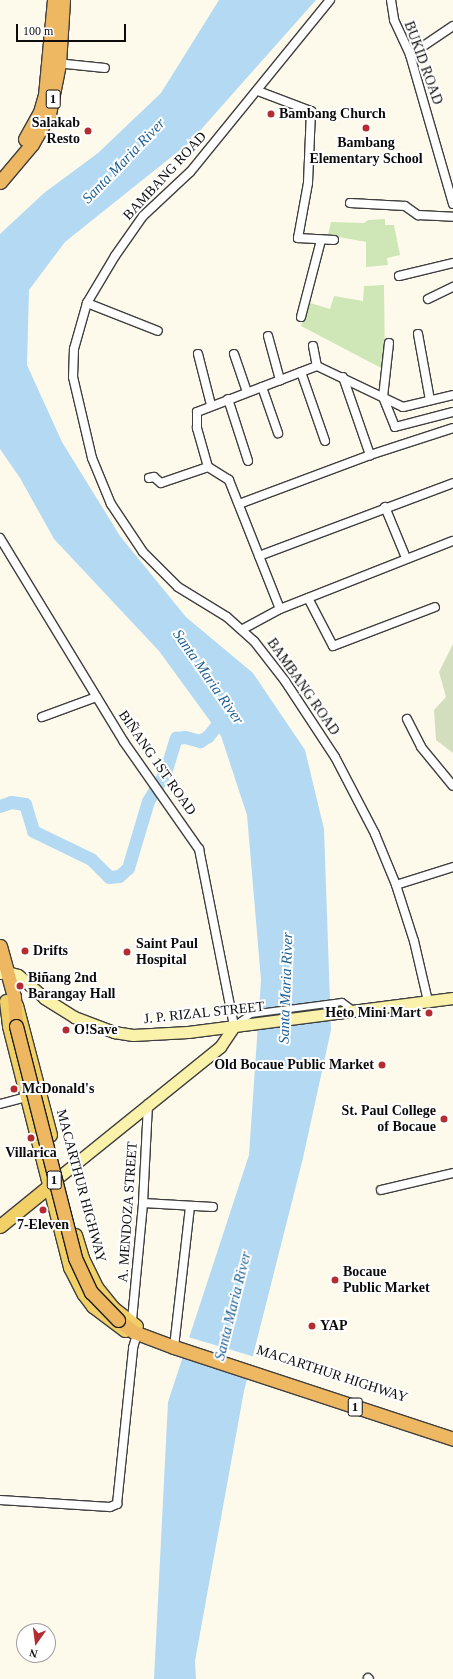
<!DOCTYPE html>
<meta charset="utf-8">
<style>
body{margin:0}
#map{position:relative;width:453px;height:1679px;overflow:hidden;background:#fefaeb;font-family:"Times New Roman",serif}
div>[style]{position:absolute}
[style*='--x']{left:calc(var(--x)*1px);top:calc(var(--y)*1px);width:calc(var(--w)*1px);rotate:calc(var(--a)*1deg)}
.green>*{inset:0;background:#cfe6b7}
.cemetery>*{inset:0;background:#d3debe}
.water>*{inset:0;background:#b3daf2}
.pier>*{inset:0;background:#fefaeb}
.river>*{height:13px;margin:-6.5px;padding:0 6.5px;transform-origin:6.5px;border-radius:6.5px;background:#b3daf2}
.roads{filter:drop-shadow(1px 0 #3f3f3f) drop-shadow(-1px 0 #3f3f3f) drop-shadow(0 1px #3f3f3f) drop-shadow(0 -1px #3f3f3f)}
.pedestrian>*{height:6px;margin:-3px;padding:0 3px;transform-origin:3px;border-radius:3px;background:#fff}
.minor>*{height:8px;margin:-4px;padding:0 4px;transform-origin:4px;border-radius:4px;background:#fff}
.secondary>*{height:11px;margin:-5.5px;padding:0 5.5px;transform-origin:5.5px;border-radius:5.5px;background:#faf2aa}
.primary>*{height:13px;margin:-6.5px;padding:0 6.5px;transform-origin:6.5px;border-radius:6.5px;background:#f1d068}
.trunk>*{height:13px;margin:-6.5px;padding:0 6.5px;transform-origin:6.5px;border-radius:6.5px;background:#eeb762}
.bridges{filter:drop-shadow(1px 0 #1d1d1d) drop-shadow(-1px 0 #1d1d1d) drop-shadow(0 1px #1d1d1d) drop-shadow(0 -1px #1d1d1d)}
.trunk-bridge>*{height:13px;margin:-6.5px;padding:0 6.5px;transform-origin:6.5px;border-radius:6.5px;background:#eeb762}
.dots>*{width:11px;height:11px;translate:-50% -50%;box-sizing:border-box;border:2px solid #fff;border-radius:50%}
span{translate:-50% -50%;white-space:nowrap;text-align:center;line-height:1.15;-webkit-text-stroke:4px #fff;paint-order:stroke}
.shield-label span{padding:1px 3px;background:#fff;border:1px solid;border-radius:3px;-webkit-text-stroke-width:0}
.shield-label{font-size:13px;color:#0c0c0c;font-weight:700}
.street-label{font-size:14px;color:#0c0c0c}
.poi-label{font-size:14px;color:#0c0c0c;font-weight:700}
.left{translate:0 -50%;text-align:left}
.right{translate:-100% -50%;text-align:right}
.water-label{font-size:15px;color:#1d6095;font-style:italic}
.north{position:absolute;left:16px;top:1623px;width:40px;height:40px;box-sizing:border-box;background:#fff;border:1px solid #9e9e9e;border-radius:50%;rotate:194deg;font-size:11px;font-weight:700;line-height:16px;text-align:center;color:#0c0c0c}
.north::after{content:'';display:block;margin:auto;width:14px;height:18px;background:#b32c32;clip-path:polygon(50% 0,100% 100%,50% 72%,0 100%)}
.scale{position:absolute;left:16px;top:24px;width:110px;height:18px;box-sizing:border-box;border:2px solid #0c0c0c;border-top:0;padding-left:5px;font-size:12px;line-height:14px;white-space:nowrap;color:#0c0c0c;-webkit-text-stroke:3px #fff;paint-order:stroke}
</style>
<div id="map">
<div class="green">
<div style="clip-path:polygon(385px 219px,385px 225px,394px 225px,400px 255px,387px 258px,388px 265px,366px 267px,366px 242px,328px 235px,331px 222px,364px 223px,368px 220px)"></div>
<div style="clip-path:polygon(384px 285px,385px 370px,301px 326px,307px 302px,330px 309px,334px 296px,363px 301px,364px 286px)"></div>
</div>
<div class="cemetery">
<div style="clip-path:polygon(453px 644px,453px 753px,436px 740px,434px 710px,446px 697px,439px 672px)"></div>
</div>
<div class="water">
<div style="clip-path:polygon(219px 0,316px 0,190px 142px,65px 242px,29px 290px,27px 365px,62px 442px,120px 536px,186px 617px,253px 673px,305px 750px,324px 829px,331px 1030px,303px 1158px,244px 1391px,195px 1661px,196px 1679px,154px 1679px,168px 1402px,249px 1155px,261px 980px,247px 815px,221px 736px,159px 651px,54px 539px,20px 478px,0 449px,0 234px,44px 193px,98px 153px,161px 93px)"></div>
</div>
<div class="pier">
<div style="clip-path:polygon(188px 1337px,255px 1357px,250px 1376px,182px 1355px)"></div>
</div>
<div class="river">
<div style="--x:0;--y:806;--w:12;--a:-20"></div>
<div style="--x:11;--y:802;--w:14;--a:8"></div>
<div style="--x:25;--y:804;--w:28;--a:73"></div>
<div style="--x:33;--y:831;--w:64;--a:25.8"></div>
<div style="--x:91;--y:859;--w:25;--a:45"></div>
<div style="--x:109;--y:877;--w:10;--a:-6"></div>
<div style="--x:119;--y:876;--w:12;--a:-42"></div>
<div style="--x:128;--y:868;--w:70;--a:-73.4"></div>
<div style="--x:148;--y:801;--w:33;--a:-59"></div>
<div style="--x:165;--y:773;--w:37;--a:-73"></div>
<div style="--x:176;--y:738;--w:9;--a:-6"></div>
<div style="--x:185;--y:737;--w:16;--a:15"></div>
<div style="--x:200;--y:741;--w:9;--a:-32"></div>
<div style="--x:208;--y:736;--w:27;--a:-51"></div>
</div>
<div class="roads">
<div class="pedestrian">
<div style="--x:237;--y:1024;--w:17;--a:-36"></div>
<div style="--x:251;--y:1014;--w:92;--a:-7.5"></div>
<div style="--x:342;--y:1002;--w:14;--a:36"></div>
</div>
<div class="minor">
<div style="--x:330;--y:0;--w:222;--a:129.1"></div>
<div style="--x:190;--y:172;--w:64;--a:136.9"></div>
<div style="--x:143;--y:216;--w:49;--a:125"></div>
<div style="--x:115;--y:256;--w:55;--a:120.8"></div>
<div style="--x:87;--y:303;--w:48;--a:105.8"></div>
<div style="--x:74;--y:349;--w:28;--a:92"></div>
<div style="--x:73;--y:377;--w:83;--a:76.8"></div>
<div style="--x:92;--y:458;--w:50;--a:67.6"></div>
<div style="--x:111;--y:504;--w:58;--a:56.3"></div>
<div style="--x:143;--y:552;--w:49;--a:45"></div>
<div style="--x:178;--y:587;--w:57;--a:31.5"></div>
<div style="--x:227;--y:617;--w:36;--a:42"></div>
<div style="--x:254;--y:641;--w:51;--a:52.2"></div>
<div style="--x:285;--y:681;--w:91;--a:56.7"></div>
<div style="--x:335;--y:757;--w:87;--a:62.5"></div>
<div style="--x:375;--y:834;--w:55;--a:67.6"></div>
<div style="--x:396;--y:885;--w:59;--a:72.2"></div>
<div style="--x:414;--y:941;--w:62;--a:76.9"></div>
<div style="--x:391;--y:0;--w:20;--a:81"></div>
<div style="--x:394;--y:20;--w:38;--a:65"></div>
<div style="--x:410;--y:55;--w:155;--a:73.9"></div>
<div style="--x:410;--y:55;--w:52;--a:-34"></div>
<div style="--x:56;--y:63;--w:49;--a:5.8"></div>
<div style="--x:258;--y:91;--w:57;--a:20.7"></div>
<div style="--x:311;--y:111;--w:72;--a:92.4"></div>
<div style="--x:308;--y:183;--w:56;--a:100.3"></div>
<div style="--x:298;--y:238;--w:36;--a:3"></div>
<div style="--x:350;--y:203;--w:55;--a:3.1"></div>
<div style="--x:405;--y:206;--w:16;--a:35"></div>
<div style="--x:418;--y:215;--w:35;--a:3"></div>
<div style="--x:399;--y:276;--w:56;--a:-13.5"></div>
<div style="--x:428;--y:299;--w:28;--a:-26"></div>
<div style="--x:87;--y:303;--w:76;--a:21.5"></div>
<div style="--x:301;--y:317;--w:80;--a:-75.4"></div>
<div style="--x:418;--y:334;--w:67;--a:79.7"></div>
<div style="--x:268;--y:336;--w:46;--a:74.7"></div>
<div style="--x:389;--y:343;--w:54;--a:96.3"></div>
<div style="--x:383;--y:397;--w:32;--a:68"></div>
<div style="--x:395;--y:427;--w:60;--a:-14.5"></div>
<div style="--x:313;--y:346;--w:20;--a:79"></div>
<div style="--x:198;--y:354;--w:53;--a:75.7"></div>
<div style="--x:234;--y:354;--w:40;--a:71.1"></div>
<div style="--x:301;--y:372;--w:73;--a:70.8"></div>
<div style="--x:343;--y:377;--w:83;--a:70.9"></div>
<div style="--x:262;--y:387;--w:49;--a:70.8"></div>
<div style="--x:228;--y:399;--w:65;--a:72.1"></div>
<div style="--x:149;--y:478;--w:5;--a:-11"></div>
<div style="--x:154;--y:477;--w:9;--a:41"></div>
<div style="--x:161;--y:483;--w:50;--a:-18.8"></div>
<div style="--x:239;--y:504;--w:140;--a:-20.5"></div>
<div style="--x:370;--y:455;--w:87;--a:-18"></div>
<div style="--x:385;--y:507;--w:55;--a:67.6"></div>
<div style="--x:0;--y:538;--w:239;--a:58.7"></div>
<div style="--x:124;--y:742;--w:131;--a:55"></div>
<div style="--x:199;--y:849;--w:180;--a:78.8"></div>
<div style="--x:259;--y:556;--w:207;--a:-20.6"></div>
<div style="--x:308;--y:598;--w:54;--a:62.5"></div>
<div style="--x:333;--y:646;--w:109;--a:-20.9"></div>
<div style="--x:280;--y:609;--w:139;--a:-111.6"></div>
<div style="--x:229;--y:480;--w:25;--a:-148"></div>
<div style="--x:208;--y:467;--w:41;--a:-105.8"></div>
<div style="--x:197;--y:428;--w:16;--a:-90"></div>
<div style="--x:197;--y:412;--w:129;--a:-21"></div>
<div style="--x:317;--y:366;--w:95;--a:25.5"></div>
<div style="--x:403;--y:407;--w:51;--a:-13.5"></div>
<div style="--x:243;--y:629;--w:42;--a:-28.4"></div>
<div style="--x:280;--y:609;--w:186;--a:-21.5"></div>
<div style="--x:42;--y:717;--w:58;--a:-20.3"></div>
<div style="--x:407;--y:719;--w:31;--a:63"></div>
<div style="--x:421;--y:747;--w:50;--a:50.6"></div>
<div style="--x:396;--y:885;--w:60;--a:-17.5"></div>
<div style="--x:0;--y:1104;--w:27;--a:-15"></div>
<div style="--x:381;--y:1190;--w:74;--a:-13.3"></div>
<div style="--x:143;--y:1203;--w:70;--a:3.3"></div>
<div style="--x:132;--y:1320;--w:118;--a:-84.6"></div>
<div style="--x:143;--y:1203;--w:99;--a:-87.1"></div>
<div style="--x:174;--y:1347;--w:142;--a:-83.5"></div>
<div style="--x:0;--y:1500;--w:110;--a:3.6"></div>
<div style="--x:110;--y:1507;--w:8;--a:-23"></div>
<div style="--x:117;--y:1504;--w:157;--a:-84.1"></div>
<div style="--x:133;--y:1348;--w:19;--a:-74"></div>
<div style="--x:368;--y:1678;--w:1;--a:45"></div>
</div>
<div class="secondary">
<div style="--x:0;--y:973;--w:7;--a:-8"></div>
<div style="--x:7;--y:972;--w:11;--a:15"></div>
<div style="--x:18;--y:975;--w:35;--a:41"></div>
<div style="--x:44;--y:998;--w:36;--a:32"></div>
<div style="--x:74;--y:1017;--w:43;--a:20.6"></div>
<div style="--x:114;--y:1032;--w:19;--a:9"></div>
<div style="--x:133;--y:1035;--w:55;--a:-3.1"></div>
<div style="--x:188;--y:1032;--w:267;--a:-7.3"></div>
<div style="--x:60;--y:1176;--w:206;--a:-38.9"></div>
<div style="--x:220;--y:1047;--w:25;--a:-56"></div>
</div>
<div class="primary">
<div style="--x:6;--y:1001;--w:25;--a:83"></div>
<div style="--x:9;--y:1026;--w:249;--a:75.8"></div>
<div style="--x:70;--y:1267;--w:30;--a:63"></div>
<div style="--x:84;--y:1294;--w:15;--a:53"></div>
<div style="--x:93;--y:1306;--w:40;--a:37"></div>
<div style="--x:16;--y:1005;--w:134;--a:75.3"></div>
<div style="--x:0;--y:1226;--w:63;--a:-39.2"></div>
<div style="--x:75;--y:1235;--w:24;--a:73"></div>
<div style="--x:82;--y:1258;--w:32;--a:64"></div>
<div style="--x:96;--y:1287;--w:27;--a:51"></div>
<div style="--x:113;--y:1308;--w:29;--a:38"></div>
</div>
<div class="trunk">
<div style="--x:25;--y:139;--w:31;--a:-61"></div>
<div style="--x:40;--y:112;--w:18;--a:-74"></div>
<div style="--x:45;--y:95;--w:95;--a:-84.6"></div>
<div style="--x:0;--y:182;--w:50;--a:-49.9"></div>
<div style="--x:32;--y:144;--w:34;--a:-60"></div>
<div style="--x:49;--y:114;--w:51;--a:-78.7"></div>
<div style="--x:59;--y:64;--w:64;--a:-86.4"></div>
<div style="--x:0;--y:946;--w:53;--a:74.6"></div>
<div style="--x:14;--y:997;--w:29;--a:86"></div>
<div style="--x:118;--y:1320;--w:20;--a:37"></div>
<div style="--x:134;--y:1332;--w:43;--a:20.6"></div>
<div style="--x:174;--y:1347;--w:294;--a:18.2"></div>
</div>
</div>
<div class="bridges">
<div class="trunk-bridge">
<div style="--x:16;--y:1026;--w:239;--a:75.7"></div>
<div style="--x:75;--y:1258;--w:38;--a:65"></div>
<div style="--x:91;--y:1292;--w:39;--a:46"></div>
</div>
</div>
<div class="dots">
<div style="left:271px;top:114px;background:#b32c32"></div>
<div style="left:366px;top:128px;background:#b32c32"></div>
<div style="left:88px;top:131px;background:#b32c32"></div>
<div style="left:25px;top:951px;background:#b32c32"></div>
<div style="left:127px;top:952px;background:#b32c32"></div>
<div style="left:20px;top:986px;background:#b32c32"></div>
<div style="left:429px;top:1013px;background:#b32c32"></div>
<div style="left:66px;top:1030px;background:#b32c32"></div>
<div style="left:382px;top:1065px;background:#b32c32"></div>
<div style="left:14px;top:1089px;background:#b32c32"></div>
<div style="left:444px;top:1119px;background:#b32c32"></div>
<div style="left:31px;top:1138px;background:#b32c32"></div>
<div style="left:43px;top:1210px;background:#b32c32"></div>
<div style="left:335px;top:1280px;background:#b32c32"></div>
<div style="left:312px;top:1326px;background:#b32c32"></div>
</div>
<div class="shield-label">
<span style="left:53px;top:99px">1</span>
<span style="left:54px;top:1180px">1</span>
<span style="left:355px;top:1407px">1</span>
</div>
<div class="street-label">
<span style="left:423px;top:63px;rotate:70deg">BUKID ROAD</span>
<span style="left:165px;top:176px;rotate:-47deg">BAMBANG ROAD</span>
<span style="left:303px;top:687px;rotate:55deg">BAMBANG ROAD</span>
<span style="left:157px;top:763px;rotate:55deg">BIÑANG 1ST ROAD</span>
<span style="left:204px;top:1013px;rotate:-6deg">J. P. RIZAL STREET</span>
<span style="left:81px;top:1186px;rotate:75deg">MACARTHUR HIGHWAY</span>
<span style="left:128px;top:1212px;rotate:-86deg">A. MENDOZA STREET</span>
<span style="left:332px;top:1374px;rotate:18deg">MACARTHUR HIGHWAY</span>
</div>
<div class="poi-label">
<span class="left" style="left:279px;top:114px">Bambang Church</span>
<span class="right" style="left:80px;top:131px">Salakab<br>Resto</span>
<span style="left:366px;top:151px">Bambang<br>Elementary School</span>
<span class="left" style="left:136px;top:952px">Saint Paul<br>Hospital</span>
<span class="left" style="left:33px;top:951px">Drifts</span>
<span class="left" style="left:28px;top:986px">Biñang 2nd<br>Barangay Hall</span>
<span class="right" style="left:421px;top:1013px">Heto Mini Mart</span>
<span class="left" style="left:74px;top:1030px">O!Save</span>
<span class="right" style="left:374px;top:1065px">Old Bocaue Public Market</span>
<span class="left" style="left:22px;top:1089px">McDonald's</span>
<span class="right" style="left:436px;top:1119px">St. Paul College<br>of Bocaue</span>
<span style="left:31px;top:1153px">Villarica</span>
<span style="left:43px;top:1225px">7-Eleven</span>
<span class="left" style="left:343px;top:1280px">Bocaue<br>Public Market</span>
<span class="left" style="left:320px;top:1326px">YAP</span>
</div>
<div class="water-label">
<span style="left:124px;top:161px;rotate:-46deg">Santa Maria River</span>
<span style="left:208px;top:677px;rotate:55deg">Santa Maria River</span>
<span style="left:286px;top:988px;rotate:-88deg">Santa Maria River</span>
<span style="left:233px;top:1306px;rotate:-76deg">Santa Maria River</span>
</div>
<div class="north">N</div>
<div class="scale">100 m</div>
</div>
